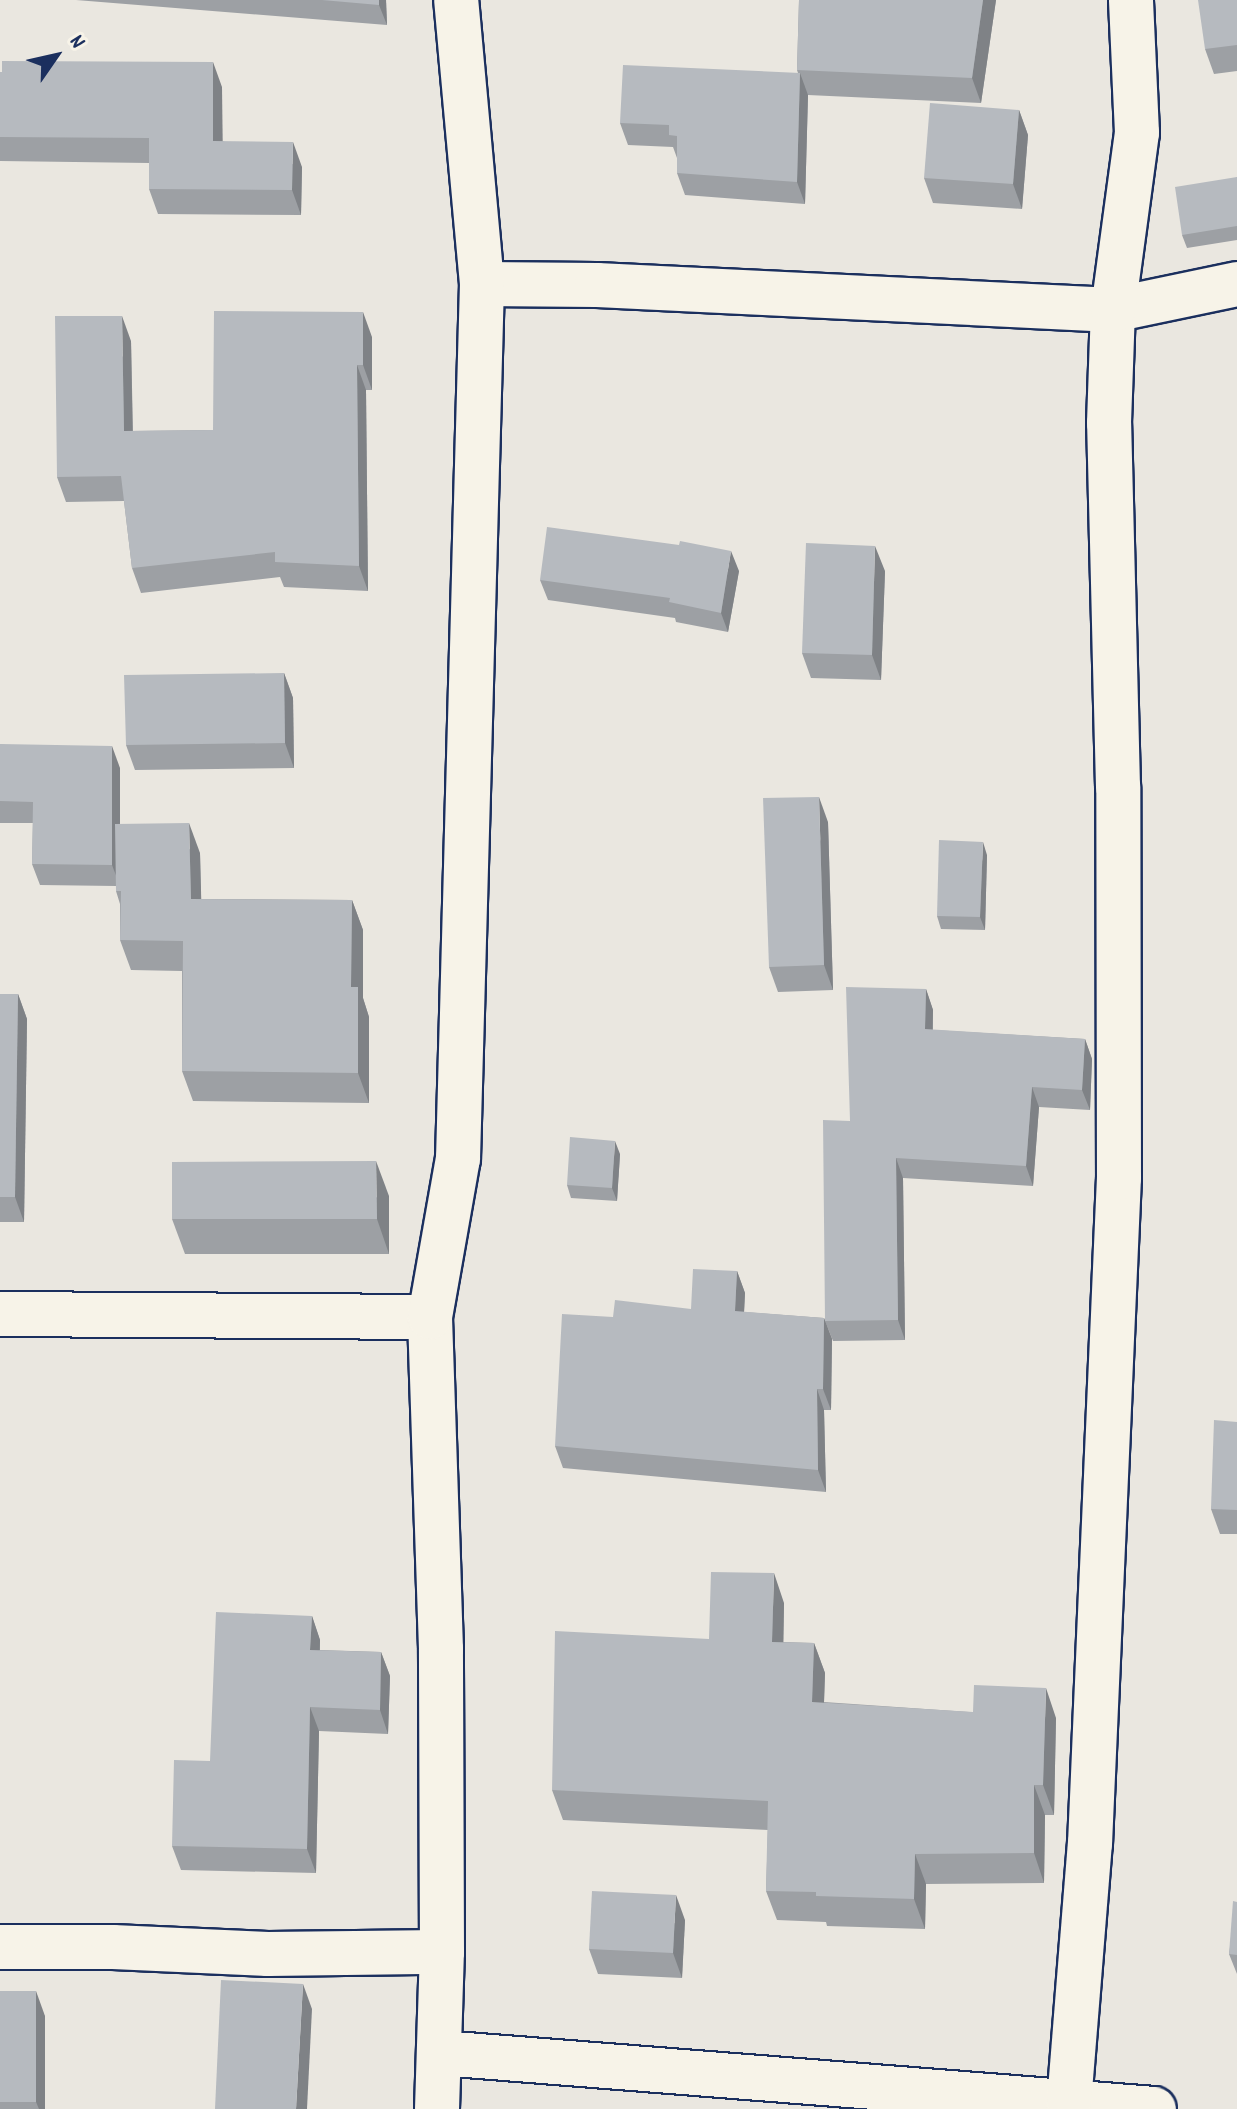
<!DOCTYPE html>
<style>
body{margin:0}
#map{position:relative;width:1237px;height:2109px;overflow:hidden;background:#eae7e0;font-family:Dekko,sans-serif}
div>[style]{position:absolute}
[style*='--x']{left:calc(var(--x)*1px);top:calc(var(--y)*1px);width:calc(var(--w)*1px);rotate:calc(var(--a)*1deg)}
.roads{filter:drop-shadow(2px 0 #1b2f5e) drop-shadow(-2px 0 #1b2f5e) drop-shadow(0 2px #1b2f5e) drop-shadow(0 -2px #1b2f5e)}
.minor>*{height:44px;margin:-22px;padding:0 22px;transform-origin:22px;border-radius:22px;background:#f7f3e8}
.wall>*{inset:0;background:#9da0a4}
.shaded-wall>*{inset:0;background:#7f8286}
.building>*{inset:0;background:#b6babf}
span{translate:-50% -50%;white-space:nowrap;text-align:center;line-height:1.15;-webkit-text-stroke:6px #f7f3e8;paint-order:stroke}
.north{position:absolute;left:16px;top:16px;width:80px;height:80px;-webkit-text-stroke:6px #f7f3e8;paint-order:stroke;rotate:56deg;font-size:22px;font-weight:700;line-height:32px;text-align:center;color:#1b2f5e}
.north::after{content:'';display:block;margin:auto;width:28px;height:36px;background:#1b2f5e;clip-path:polygon(50% 0,100% 100%,50% 72%,0 100%)}
</style>
<div id="map">
<div class="roads">
<div class="minor">
<div style="--x:482;--y:284;--w:115;--a:0.5"></div>
<div style="--x:597;--y:285;--w:517;--a:2.77"></div>
<div style="--x:1113;--y:310;--w:127;--a:-11.8"></div>
<div style="--x:0;--y:1314;--w:430;--a:0.4"></div>
<div style="--x:0;--y:1947;--w:113;--a:0"></div>
<div style="--x:113;--y:1947;--w:155;--a:2.6"></div>
<div style="--x:268;--y:1954;--w:174;--a:-0.7"></div>
<div style="--x:441;--y:2053;--w:715;--a:4.49"></div>
<div style="--x:1069;--y:2103;--w:260;--a:-85.4"></div>
<div style="--x:1090;--y:1844;--w:667;--a:-87.51"></div>
<div style="--x:1119;--y:1178;--w:391;--a:-90.1"></div>
<div style="--x:1118;--y:787;--w:364;--a:-91.4"></div>
<div style="--x:1109;--y:423;--w:113;--a:-88"></div>
<div style="--x:1113;--y:310;--w:179;--a:-82.3"></div>
<div style="--x:1137;--y:133;--w:133;--a:-92.6"></div>
<div style="--x:437;--y:2109;--w:157;--a:-88.2"></div>
<div style="--x:442;--y:1952;--w:303;--a:-90.2"></div>
<div style="--x:441;--y:1649;--w:332;--a:-91.9"></div>
<div style="--x:430;--y:1317;--w:160;--a:-80"></div>
<div style="--x:458;--y:1159;--w:875;--a:-88.43"></div>
<div style="--x:482;--y:284;--w:285;--a:-95.2"></div>
</div>
</div>
<div class="wall">
<div style="clip-path:polygon(76px 0,386px 0,387px 25px)"></div>
<div style="clip-path:polygon(799px 0,996px 0,981px 103px,808px 95px,805px 204px,685px 195px,677px 173px,677px 158px,673px 147px,628px 145px,620px 123px,798px 73px,797px 70px)"></div>
<div style="clip-path:polygon(1237px 0,1237px 71px,1214px 74px,1205px 49px)"></div>
<div style="clip-path:polygon(0 72px,222px 87px,222px 141px,302px 167px,301px 215px,158px 214px,149px 189px,149px 163px,0 161px)"></div>
<div style="clip-path:polygon(1019px 110px,1028px 135px,1022px 209px,933px 203px,924px 178px)"></div>
<div style="clip-path:polygon(1237px 177px,1237px 240px,1187px 248px,1182px 235px)"></div>
<div style="clip-path:polygon(372px 337px,372px 390px,366px 390px,368px 591px,284px 587px,280px 577px,141px 593px,132px 568px,124px 501px,66px 502px,57px 477px,131px 341px,133px 431px,213px 430px)"></div>
<div style="clip-path:polygon(739px 571px,728px 632px,676px 622px,675px 618px,548px 600px,540px 580px)"></div>
<div style="clip-path:polygon(885px 571px,881px 680px,811px 678px,802px 653px)"></div>
<div style="clip-path:polygon(284px 673px,293px 698px,294px 768px,135px 770px,126px 745px)"></div>
<div style="clip-path:polygon(0 744px,120px 768px,120px 824px,200px 853px,201px 899px,352px 900px,363px 930px,363px 998px,369px 1017px,369px 1103px,193px 1101px,182px 1071px,182px 971px,131px 970px,120px 940px,120px 904px,116px 891px,116px 886px,40px 885px,32px 864px,33px 823px,0 823px)"></div>
<div style="clip-path:polygon(828px 822px,833px 990px,778px 992px,769px 967px)"></div>
<div style="clip-path:polygon(987px 855px,985px 930px,941px 929px,937px 916px)"></div>
<div style="clip-path:polygon(926px 989px,933px 1010px,933px 1030px,1085px 1039px,1092px 1059px,1090px 1110px,1039px 1107px,1033px 1186px,903px 1178px,905px 1340px,833px 1341px,825px 1321px,850px 1121px)"></div>
<div style="clip-path:polygon(0 994px,18px 994px,27px 1019px,24px 1222px,0 1222px)"></div>
<div style="clip-path:polygon(620px 1154px,617px 1201px,571px 1198px,567px 1185px)"></div>
<div style="clip-path:polygon(389px 1196px,389px 1254px,185px 1254px,172px 1219px)"></div>
<div style="clip-path:polygon(737px 1271px,745px 1293px,744px 1312px,824px 1318px,832px 1339px,831px 1410px,824px 1410px,826px 1492px,563px 1468px,555px 1446px,613px 1317px,691px 1309px)"></div>
<div style="clip-path:polygon(1237px 1422px,1237px 1534px,1220px 1534px,1211px 1509px)"></div>
<div style="clip-path:polygon(784px 1603px,783px 1642px,814px 1643px,825px 1673px,824px 1702px,1056px 1718px,1054px 1815px,1045px 1815px,1044px 1883px,926px 1884px,925px 1929px,827px 1926px,826px 1922px,777px 1920px,766px 1891px,768px 1830px,563px 1820px,552px 1790px,709px 1639px)"></div>
<div style="clip-path:polygon(312px 1616px,320px 1640px,320px 1650px,381px 1652px,390px 1676px,388px 1734px,319px 1731px,316px 1873px,181px 1870px,172px 1846px,210px 1761px)"></div>
<div style="clip-path:polygon(1237px 1902px,1237px 1974px,1229px 1954px)"></div>
<div style="clip-path:polygon(685px 1920px,682px 1978px,598px 1974px,589px 1949px)"></div>
<div style="clip-path:polygon(0 1991px,45px 2016px,45px 2109px,0 2109px)"></div>
</div>
<div class="shaded-wall">
<div style="clip-path:polygon(379px 0,386px 0,387px 25px,379px 5px)"></div>
<div style="clip-path:polygon(983px 0,996px 0,981px 103px,972px 78px)"></div>
<div style="clip-path:polygon(213px 62px,222px 87px,223px 166px,213px 141px)"></div>
<div style="clip-path:polygon(800px 73px,808px 95px,805px 204px,797px 182px)"></div>
<div style="clip-path:polygon(1019px 110px,1028px 135px,1022px 209px,1013px 184px)"></div>
<div style="clip-path:polygon(293px 142px,302px 167px,301px 215px,292px 190px)"></div>
<div style="clip-path:polygon(363px 312px,372px 337px,372px 390px,363px 365px)"></div>
<div style="clip-path:polygon(122px 316px,131px 341px,133px 456px,124px 431px)"></div>
<div style="clip-path:polygon(357px 365px,366px 390px,368px 591px,359px 566px)"></div>
<div style="clip-path:polygon(875px 546px,885px 571px,881px 680px,872px 655px)"></div>
<div style="clip-path:polygon(731px 551px,739px 571px,728px 632px,721px 613px)"></div>
<div style="clip-path:polygon(284px 673px,293px 698px,294px 768px,285px 743px)"></div>
<div style="clip-path:polygon(112px 746px,120px 768px,120px 886px,112px 865px)"></div>
<div style="clip-path:polygon(819px 797px,828px 822px,833px 990px,824px 965px)"></div>
<div style="clip-path:polygon(189px 823px,200px 853px,202px 928px,191px 899px)"></div>
<div style="clip-path:polygon(983px 842px,987px 855px,985px 930px,980px 917px)"></div>
<div style="clip-path:polygon(352px 900px,363px 930px,363px 998px,369px 1017px,369px 1103px,358px 1073px,351px 987px)"></div>
<div style="clip-path:polygon(926px 989px,933px 1010px,932px 1049px,925px 1029px)"></div>
<div style="clip-path:polygon(18px 994px,27px 1019px,24px 1222px,15px 1197px)"></div>
<div style="clip-path:polygon(1085px 1039px,1092px 1059px,1090px 1110px,1082px 1090px)"></div>
<div style="clip-path:polygon(1032px 1087px,1039px 1107px,1033px 1186px,1026px 1166px)"></div>
<div style="clip-path:polygon(615px 1141px,620px 1154px,617px 1201px,612px 1188px)"></div>
<div style="clip-path:polygon(896px 1158px,903px 1178px,905px 1340px,898px 1320px)"></div>
<div style="clip-path:polygon(376px 1161px,389px 1196px,389px 1254px,377px 1219px)"></div>
<div style="clip-path:polygon(737px 1271px,745px 1293px,743px 1333px,735px 1311px)"></div>
<div style="clip-path:polygon(824px 1318px,832px 1339px,831px 1410px,823px 1389px)"></div>
<div style="clip-path:polygon(817px 1389px,824px 1410px,826px 1492px,818px 1470px)"></div>
<div style="clip-path:polygon(774px 1573px,784px 1603px,783px 1671px,772px 1642px)"></div>
<div style="clip-path:polygon(312px 1616px,320px 1640px,319px 1674px,310px 1650px)"></div>
<div style="clip-path:polygon(814px 1643px,825px 1673px,823px 1731px,812px 1702px)"></div>
<div style="clip-path:polygon(381px 1652px,390px 1676px,388px 1734px,380px 1710px)"></div>
<div style="clip-path:polygon(1046px 1688px,1056px 1718px,1054px 1815px,1043px 1785px)"></div>
<div style="clip-path:polygon(310px 1707px,319px 1731px,316px 1873px,307px 1849px)"></div>
<div style="clip-path:polygon(1034px 1785px,1045px 1815px,1044px 1883px,1034px 1853px)"></div>
<div style="clip-path:polygon(915px 1854px,926px 1884px,925px 1929px,914px 1899px)"></div>
<div style="clip-path:polygon(676px 1895px,685px 1920px,682px 1978px,673px 1953px)"></div>
<div style="clip-path:polygon(303px 1984px,312px 2009px,307px 2109px,296px 2109px)"></div>
<div style="clip-path:polygon(36px 1991px,45px 2016px,45px 2109px,39px 2109px,36px 2102px)"></div>
</div>
<div class="building">
<div style="clip-path:polygon(322px 0,379px 0,379px 5px)"></div>
<div style="clip-path:polygon(799px 0,983px 0,972px 78px,797px 70px)"></div>
<div style="clip-path:polygon(1198px 0,1237px 0,1237px 45px,1205px 49px)"></div>
<div style="clip-path:polygon(2px 61px,213px 62px,213px 141px,293px 142px,292px 190px,149px 189px,149px 138px,0 137px,0 72px,2px 72px)"></div>
<div style="clip-path:polygon(623px 65px,800px 73px,797px 182px,677px 173px,677px 136px,669px 135px,669px 125px,620px 123px)"></div>
<div style="clip-path:polygon(930px 103px,1019px 110px,1013px 184px,924px 178px)"></div>
<div style="clip-path:polygon(1237px 177px,1237px 226px,1182px 235px,1175px 187px)"></div>
<div style="clip-path:polygon(214px 311px,363px 312px,363px 365px,357px 365px,359px 566px,275px 562px,275px 552px,132px 568px,121px 476px,57px 477px,55px 316px,122px 316px,124px 431px,213px 430px)"></div>
<div style="clip-path:polygon(547px 527px,679px 545px,680px 541px,731px 551px,721px 613px,669px 602px,670px 598px,540px 580px)"></div>
<div style="clip-path:polygon(806px 543px,875px 546px,872px 655px,802px 653px)"></div>
<div style="clip-path:polygon(284px 673px,285px 743px,126px 745px,124px 675px)"></div>
<div style="clip-path:polygon(0 744px,112px 746px,112px 865px,32px 864px,33px 802px,0 801px)"></div>
<div style="clip-path:polygon(819px 797px,824px 965px,769px 967px,763px 798px)"></div>
<div style="clip-path:polygon(189px 823px,191px 899px,352px 900px,351px 987px,358px 987px,358px 1073px,182px 1071px,183px 941px,120px 940px,121px 891px,116px 891px,115px 824px)"></div>
<div style="clip-path:polygon(939px 840px,983px 842px,980px 917px,937px 916px)"></div>
<div style="clip-path:polygon(846px 987px,926px 989px,925px 1029px,1085px 1039px,1082px 1090px,1032px 1087px,1026px 1166px,896px 1158px,898px 1320px,825px 1321px,823px 1120px,850px 1121px)"></div>
<div style="clip-path:polygon(0 994px,18px 994px,15px 1197px,0 1197px)"></div>
<div style="clip-path:polygon(570px 1137px,615px 1141px,612px 1188px,567px 1185px)"></div>
<div style="clip-path:polygon(376px 1161px,377px 1219px,172px 1219px,172px 1162px)"></div>
<div style="clip-path:polygon(693px 1269px,737px 1271px,735px 1311px,824px 1318px,823px 1389px,817px 1389px,818px 1470px,555px 1446px,562px 1314px,613px 1317px,615px 1300px,691px 1309px)"></div>
<div style="clip-path:polygon(1214px 1420px,1237px 1422px,1237px 1510px,1211px 1509px)"></div>
<div style="clip-path:polygon(711px 1572px,774px 1573px,772px 1642px,814px 1643px,812px 1702px,973px 1712px,974px 1685px,1046px 1688px,1043px 1785px,1034px 1785px,1034px 1853px,915px 1854px,914px 1899px,816px 1896px,816px 1892px,766px 1891px,768px 1801px,552px 1790px,555px 1631px,709px 1639px)"></div>
<div style="clip-path:polygon(216px 1612px,312px 1616px,310px 1650px,381px 1652px,380px 1710px,310px 1707px,307px 1849px,172px 1846px,174px 1760px,210px 1761px)"></div>
<div style="clip-path:polygon(592px 1891px,676px 1895px,673px 1953px,589px 1949px)"></div>
<div style="clip-path:polygon(1233px 1901px,1237px 1902px,1237px 1955px,1229px 1954px)"></div>
<div style="clip-path:polygon(221px 1980px,303px 1984px,296px 2109px,215px 2109px)"></div>
<div style="clip-path:polygon(0 1991px,36px 1991px,36px 2102px,0 2102px)"></div>
</div>
<div class="north">N</div>
</div>
